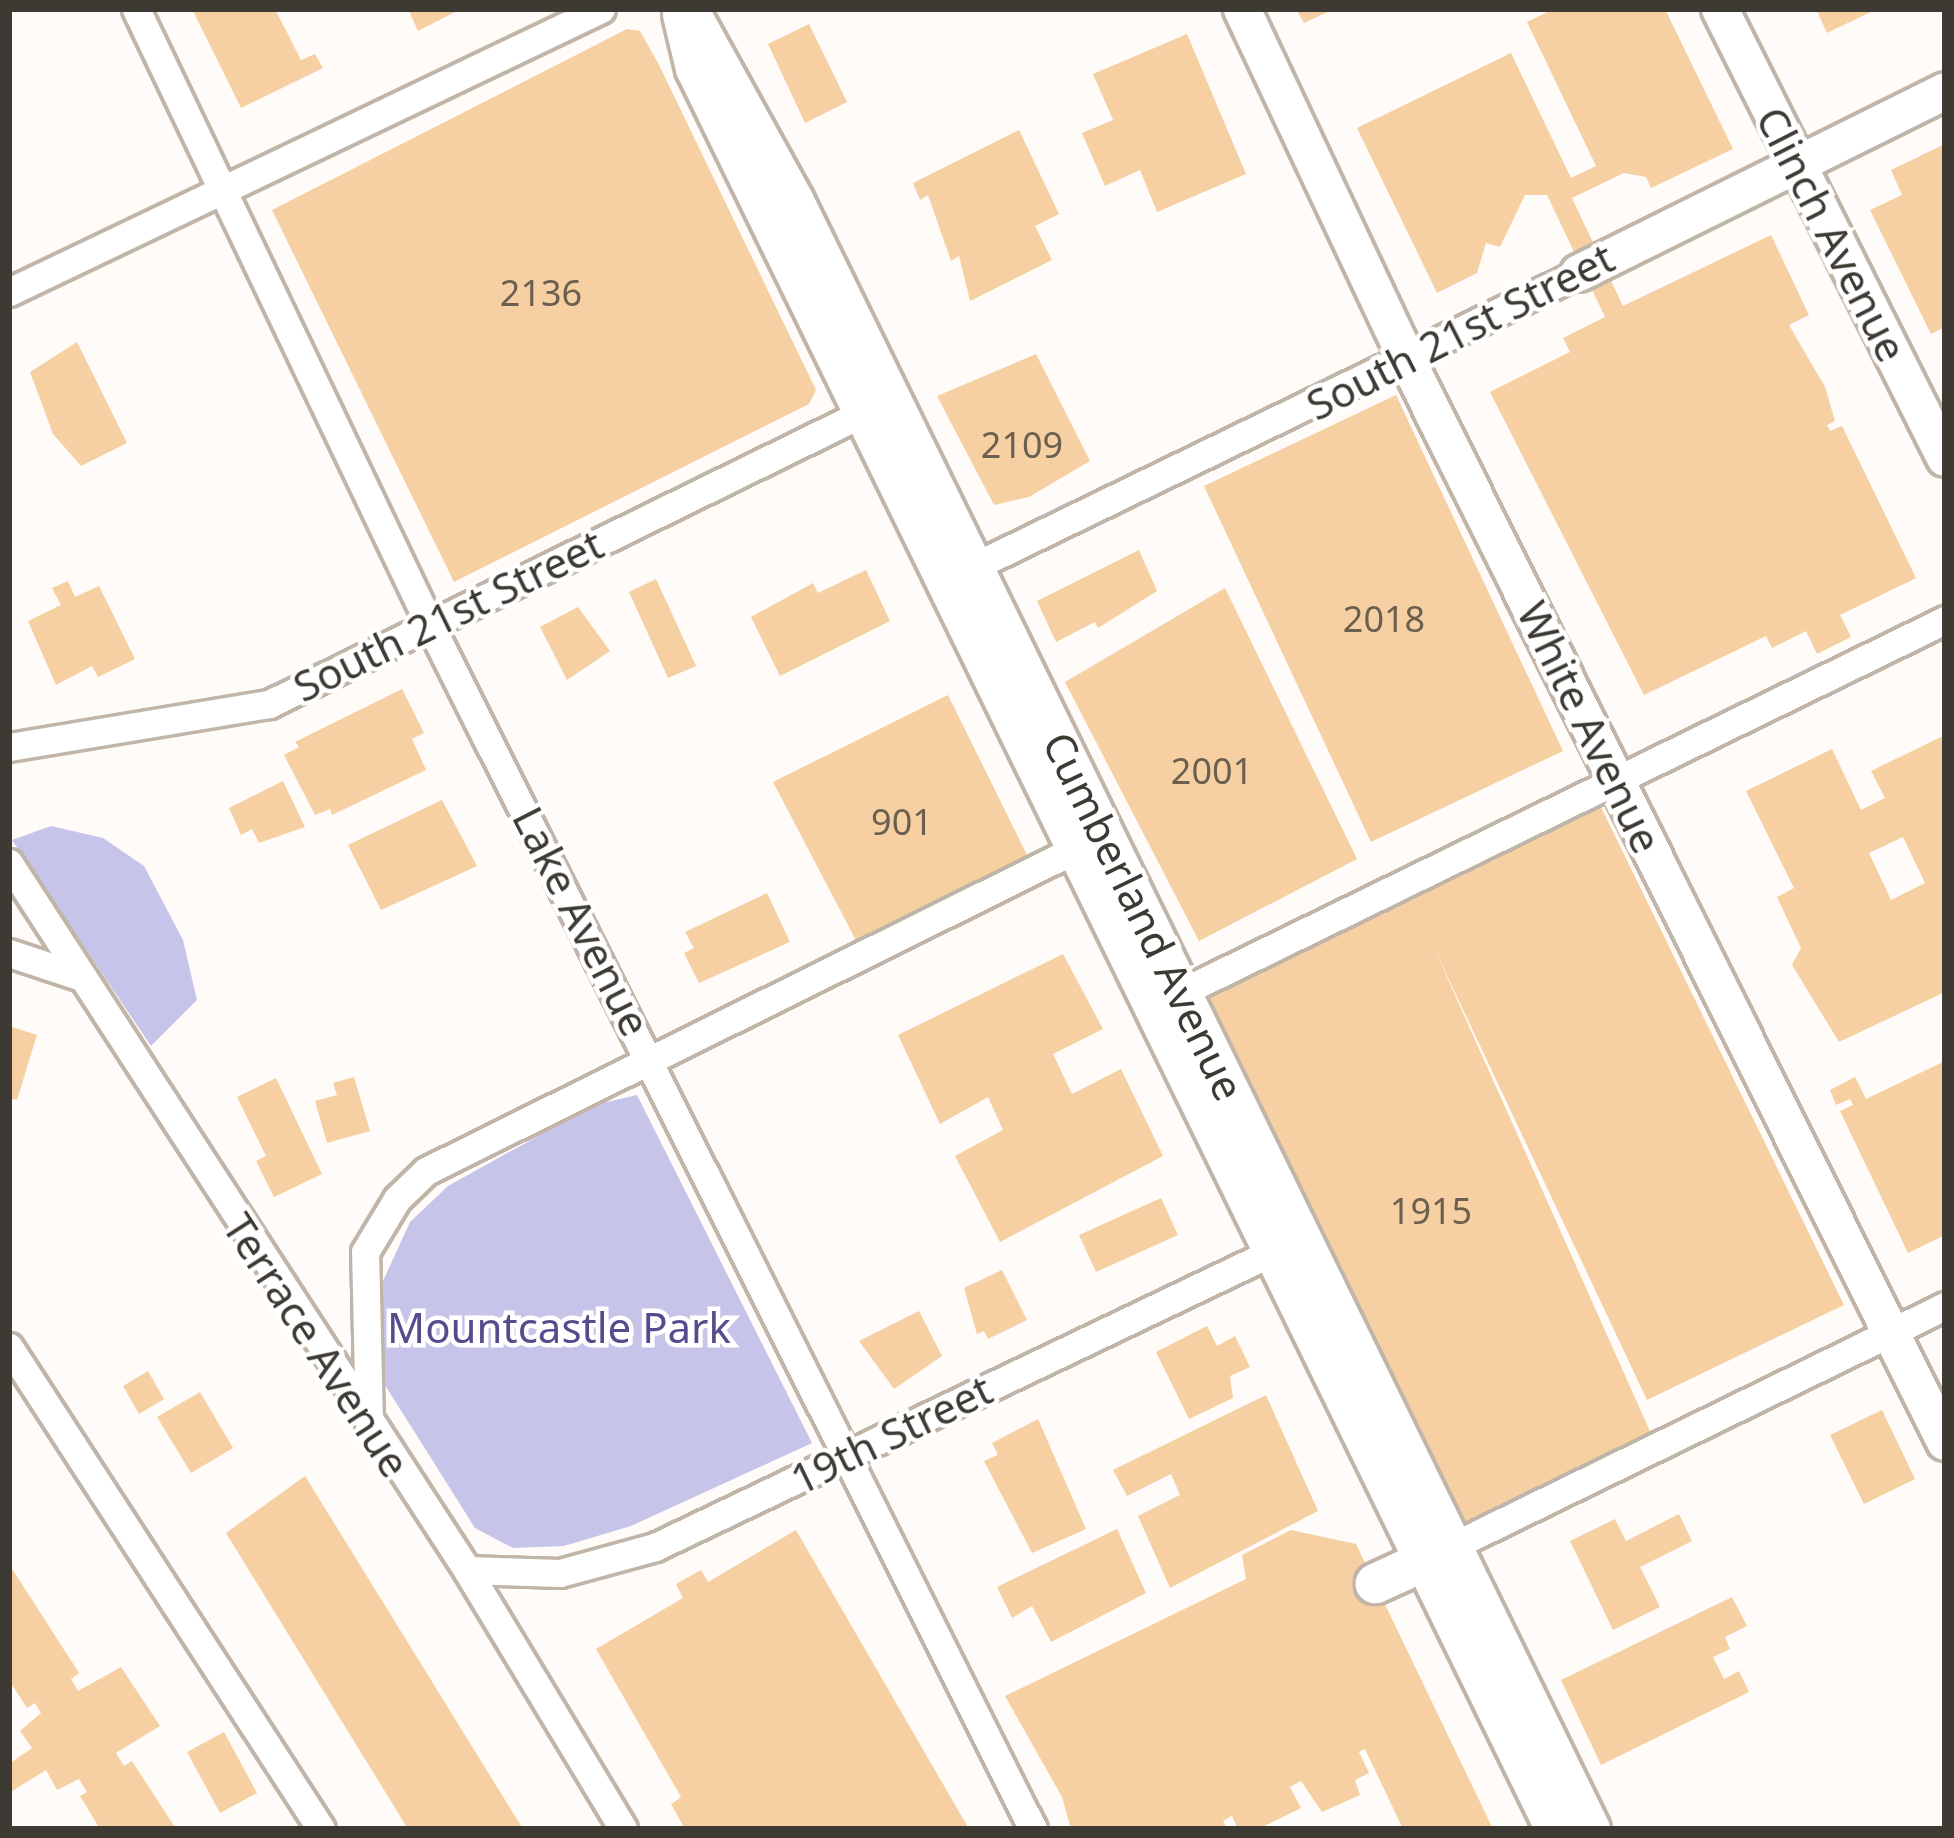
<!DOCTYPE html>
<style>
body{margin:0}
#map{position:relative;width:1954px;height:1838px;overflow:hidden;background:#fefbf8;font-family:"Noto Sans",sans-serif}
div>[style]{position:absolute}
[style*='--x']{left:calc(var(--x)*1px);top:calc(var(--y)*1px);width:calc(var(--w)*1px);rotate:calc(var(--a)*1deg)}
.green>*{inset:0;background:#c7c4e9}
.building>*{inset:0;background:#f6d0a2}
.roads{filter:drop-shadow(3px 0 #c0b5a8) drop-shadow(-3px 0 #c0b5a8) drop-shadow(0 3px #c0b5a8) drop-shadow(0 -3px #c0b5a8)}
.minor>*{height:27px;margin:-13.5px;padding:0 13.5px;transform-origin:13.5px;border-radius:13.5px;background:#fff}
.tertiary>*{height:36px;margin:-18px;padding:0 18px;transform-origin:18px;border-radius:18px;background:#fff}
.secondary>*{height:39px;margin:-19.5px;padding:0 19.5px;transform-origin:19.5px;border-radius:19.5px;background:#fff}
span{translate:-50% -50%;white-space:nowrap;text-align:center;line-height:1.15;-webkit-text-stroke:9px #fff;paint-order:stroke}
.number-label{font-size:36px;color:#6b5f4f}
.number-label span{-webkit-text-stroke-width:0}
.street-label{font-size:42px;color:#3d3933}
.park-label{font-size:42px;color:#554c8d}
.frame{position:absolute;inset:0;border:12px solid #3d3933;pointer-events:none}
</style>
<div id="map">
<div class="green">
<div style="clip-path:polygon(51px 826px,103px 838px,144px 866px,183px 940px,197px 1000px,151px 1046px,12px 840px)"></div>
<div style="clip-path:polygon(637px 1095px,812px 1443px,631px 1526px,564px 1546px,513px 1548px,475px 1528px,383px 1382px,383px 1281px,410px 1222px,448px 1186px,594px 1105px)"></div>
</div>
<div class="building">
<div style="clip-path:polygon(192px 9px,275px 9px,301px 60px,315px 54px,323px 68px,241px 108px)"></div>
<div style="clip-path:polygon(408px 9px,461px 9px,418px 31px)"></div>
<div style="clip-path:polygon(1296px 9px,1334px 9px,1304px 23px)"></div>
<div style="clip-path:polygon(1554px 9px,1665px 9px,1733px 149px,1651px 188px,1646px 177px,1624px 173px,1572px 198px,1623px 306px,1771px 235px,1809px 315px,1789px 325px,1825px 387px,1835px 421px,1827px 425px,1830px 431px,1842px 426px,1916px 578px,1840px 615px,1851px 637px,1817px 654px,1806px 631px,1772px 648px,1766px 636px,1644px 695px,1490px 392px,1570px 352px,1563px 338px,1605px 317px,1547px 195px,1525px 195px,1500px 247px,1486px 243px,1477px 273px,1437px 293px,1357px 128px,1511px 53px,1571px 178px,1596px 166px,1527px 22px)"></div>
<div style="clip-path:polygon(1816px 9px,1877px 9px,1827px 33px)"></div>
<div style="clip-path:polygon(809px 24px,847px 102px,805px 123px,768px 44px)"></div>
<div style="clip-path:polygon(627px 29px,640px 31px,659px 65px,816px 390px,809px 404px,454px 582px,272px 210px)"></div>
<div style="clip-path:polygon(1187px 34px,1246px 174px,1157px 212px,1140px 170px,1105px 186px,1082px 133px,1113px 120px,1093px 74px)"></div>
<div style="clip-path:polygon(1019px 130px,1059px 214px,1035px 226px,1052px 260px,970px 301px,959px 256px,951px 261px,928px 195px,920px 200px,913px 183px)"></div>
<div style="clip-path:polygon(1945px 144px,1945px 327px,1931px 334px,1870px 210px,1902px 195px,1891px 170px)"></div>
<div style="clip-path:polygon(77px 342px,127px 443px,81px 466px,53px 434px,30px 372px)"></div>
<div style="clip-path:polygon(1036px 354px,1090px 461px,1029px 497px,994px 505px,937px 396px)"></div>
<div style="clip-path:polygon(1396px 395px,1563px 751px,1371px 842px,1204px 486px)"></div>
<div style="clip-path:polygon(1139px 550px,1157px 591px,1098px 628px,1095px 622px,1056px 642px,1037px 601px)"></div>
<div style="clip-path:polygon(866px 570px,890px 621px,780px 676px,751px 617px,813px 583px,818px 593px)"></div>
<div style="clip-path:polygon(656px 579px,696px 666px,668px 678px,629px 592px)"></div>
<div style="clip-path:polygon(68px 581px,75px 597px,99px 586px,135px 659px,98px 677px,92px 666px,56px 685px,28px 621px,61px 605px,52px 588px)"></div>
<div style="clip-path:polygon(1225px 588px,1357px 859px,1199px 941px,1065px 682px)"></div>
<div style="clip-path:polygon(578px 607px,610px 651px,567px 680px,540px 627px)"></div>
<div style="clip-path:polygon(402px 689px,424px 733px,412px 739px,426px 770px,332px 815px,330px 809px,315px 815px,284px 755px,299px 747px,295px 742px)"></div>
<div style="clip-path:polygon(948px 695px,1030px 861px,861px 950px,773px 782px)"></div>
<div style="clip-path:polygon(evenodd,1945px 735px,1945px 992px,1839px 1042px,1792px 965px,1801px 948px,1777px 897px,1794px 888px,1746px 791px,1832px 749px,1861px 810px,1885px 798px,1871px 771px,1945px 735px,1903px 837px,1925px 883px,1891px 900px,1869px 853px,1903px 837px)"></div>
<div style="clip-path:polygon(283px 781px,305px 827px,259px 843px,252px 829px,241px 835px,229px 808px)"></div>
<div style="clip-path:polygon(442px 800px,477px 866px,381px 910px,348px 845px)"></div>
<div style="clip-path:polygon(1599px 803px,1844px 1305px,1647px 1400px,1434px 948px,1653px 1438px,1469px 1532px,1199px 983px)"></div>
<div style="clip-path:polygon(767px 893px,790px 942px,699px 983px,684px 953px,694px 948px,685px 932px)"></div>
<div style="clip-path:polygon(1063px 954px,1103px 1029px,1053px 1054px,1072px 1094px,1121px 1069px,1163px 1156px,1000px 1242px,955px 1156px,1003px 1130px,988px 1097px,940px 1124px,898px 1035px)"></div>
<div style="clip-path:polygon(9px 1026px,37px 1035px,17px 1100px,9px 1098px)"></div>
<div style="clip-path:polygon(1945px 1061px,1945px 1235px,1908px 1253px,1840px 1111px,1853px 1105px,1850px 1099px,1836px 1105px,1830px 1090px,1855px 1077px,1866px 1099px)"></div>
<div style="clip-path:polygon(354px 1077px,370px 1131px,327px 1143px,315px 1101px,337px 1095px,333px 1083px)"></div>
<div style="clip-path:polygon(276px 1078px,322px 1174px,274px 1197px,256px 1161px,266px 1156px,237px 1097px)"></div>
<div style="clip-path:polygon(1161px 1198px,1178px 1235px,1096px 1272px,1079px 1235px)"></div>
<div style="clip-path:polygon(1002px 1270px,1027px 1320px,988px 1339px,984px 1331px,977px 1334px,964px 1288px)"></div>
<div style="clip-path:polygon(919px 1311px,942px 1356px,894px 1389px,859px 1341px)"></div>
<div style="clip-path:polygon(1207px 1326px,1217px 1346px,1235px 1336px,1250px 1367px,1230px 1376px,1233px 1398px,1189px 1419px,1156px 1352px)"></div>
<div style="clip-path:polygon(148px 1371px,164px 1399px,139px 1414px,123px 1386px)"></div>
<div style="clip-path:polygon(200px 1392px,233px 1448px,191px 1473px,157px 1417px)"></div>
<div style="clip-path:polygon(1266px 1395px,1318px 1511px,1170px 1588px,1138px 1516px,1180px 1495px,1171px 1474px,1127px 1496px,1113px 1470px)"></div>
<div style="clip-path:polygon(1882px 1410px,1915px 1479px,1864px 1504px,1830px 1435px)"></div>
<div style="clip-path:polygon(1038px 1419px,1086px 1529px,1032px 1553px,984px 1461px,998px 1455px,992px 1443px)"></div>
<div style="clip-path:polygon(305px 1476px,523px 1829px,408px 1829px,226px 1533px)"></div>
<div style="clip-path:polygon(1679px 1514px,1692px 1541px,1640px 1567px,1660px 1607px,1613px 1630px,1570px 1541px,1615px 1519px,1626px 1541px)"></div>
<div style="clip-path:polygon(1117px 1529px,1146px 1593px,1051px 1642px,1032px 1606px,1012px 1618px,997px 1587px)"></div>
<div style="clip-path:polygon(796px 1530px,969px 1829px,685px 1829px,671px 1804px,681px 1797px,596px 1649px,683px 1598px,676px 1584px,701px 1570px,708px 1582px)"></div>
<div style="clip-path:polygon(1291px 1530px,1356px 1544px,1493px 1829px,1403px 1829px,1365px 1749px,1359px 1752px,1369px 1773px,1355px 1780px,1360px 1795px,1322px 1812px,1301px 1781px,1290px 1787px,1301px 1808px,1258px 1829px,1238px 1829px,1232px 1816px,1223px 1821px,1227px 1829px,1071px 1829px,1062px 1797px,1005px 1696px,1246px 1579px,1242px 1555px)"></div>
<div style="clip-path:polygon(9px 1564px,79px 1673px,71px 1679px,78px 1691px,121px 1667px,160px 1726px,116px 1753px,124px 1766px,132px 1761px,176px 1829px,100px 1829px,80px 1796px,87px 1792px,79px 1779px,57px 1790px,46px 1770px,9px 1793px,9px 1764px,32px 1748px,20px 1731px,41px 1713px,35px 1703px,27px 1708px,9px 1680px)"></div>
<div style="clip-path:polygon(1732px 1597px,1747px 1626px,1725px 1637px,1730px 1649px,1713px 1657px,1724px 1679px,1739px 1671px,1749px 1692px,1601px 1765px,1561px 1680px)"></div>
<div style="clip-path:polygon(224px 1732px,257px 1793px,220px 1813px,187px 1752px)"></div>
</div>
<div class="roads">
<div class="minor">
<div style="--x:136;--y:9;--w:678;--a:64.49"></div>
<div style="--x:428;--y:621;--w:1351;--a:63.4"></div>
<div style="--x:9;--y:292;--w:656;--a:-25.55"></div>
<div style="--x:973;--y:567;--w:674;--a:-25.88"></div>
<div style="--x:9;--y:747;--w:264;--a:-9.4"></div>
<div style="--x:269;--y:704;--w:664;--a:-26.1"></div>
<div style="--x:9;--y:863;--w:842;--a:57.06"></div>
<div style="--x:467;--y:1570;--w:302;--a:58.9"></div>
<div style="--x:9;--y:953;--w:73;--a:18.4"></div>
<div style="--x:1182;--y:992;--w:849;--a:-25.99"></div>
<div style="--x:9;--y:1347;--w:574;--a:57.08"></div>
<div style="--x:369;--y:1424;--w:172;--a:-91.3"></div>
<div style="--x:365;--y:1252;--w:62;--a:-58.9"></div>
<div style="--x:397;--y:1199;--w:40;--a:-44"></div>
<div style="--x:426;--y:1171;--w:725;--a:-26.35"></div>
<div style="--x:1455;--y:1545;--w:545;--a:-26"></div>
<div style="--x:467;--y:1570;--w:93;--a:1.8"></div>
<div style="--x:560;--y:1573;--w:98;--a:-15.3"></div>
<div style="--x:655;--y:1547;--w:703;--a:-25.54"></div>
</div>
<div class="tertiary">
<div style="--x:1242;--y:9;--w:390;--a:64.8"></div>
<div style="--x:1408;--y:362;--w:1206;--a:63.56"></div>
<div style="--x:1720;--y:9;--w:502;--a:63.38"></div>
<div style="--x:1579;--y:273;--w:409;--a:-26.4"></div>
</div>
<div class="secondary">
<div style="--x:688;--y:9;--w:219;--a:61.1"></div>
<div style="--x:794;--y:201;--w:1812;--a:63.94"></div>
<div style="--x:682;--y:14;--w:56;--a:76.5"></div>
<div style="--x:695;--y:68;--w:1960;--a:63.97"></div>
<div style="--x:1402;--y:1571;--w:30;--a:156"></div>
<div style="--x:1375;--y:1583;--w:77;--a:-25.2"></div>
</div>
</div>
<div class="number-label">
<span style="left:541px;top:293px">2136</span>
<span style="left:1022px;top:445px">2109</span>
<span style="left:1384px;top:619px">2018</span>
<span style="left:1212px;top:771px">2001</span>
<span style="left:902px;top:822px">901</span>
<span style="left:1431px;top:1211px">1915</span>
</div>
<div class="street-label">
<span style="left:1832px;top:234px;rotate:63deg">Clinch Avenue</span>
<span style="left:1460px;top:331px;rotate:-27deg">South 21st Street</span>
<span style="left:448px;top:615px;rotate:-26deg">South 21st Street</span>
<span style="left:1590px;top:727px;rotate:64deg">White Avenue</span>
<span style="left:1144px;top:916px;rotate:64deg">Cumberland Avenue</span>
<span style="left:582px;top:921px;rotate:63deg">Lake Avenue</span>
<span style="left:317px;top:1345px;rotate:57deg">Terrace Avenue</span>
<span style="left:891px;top:1434px;rotate:-26deg">19th Street</span>
</div>
<div class="park-label">
<span style="left:559px;top:1327px">Mountcastle Park</span>
</div>
<div class="frame"></div>
</div>
